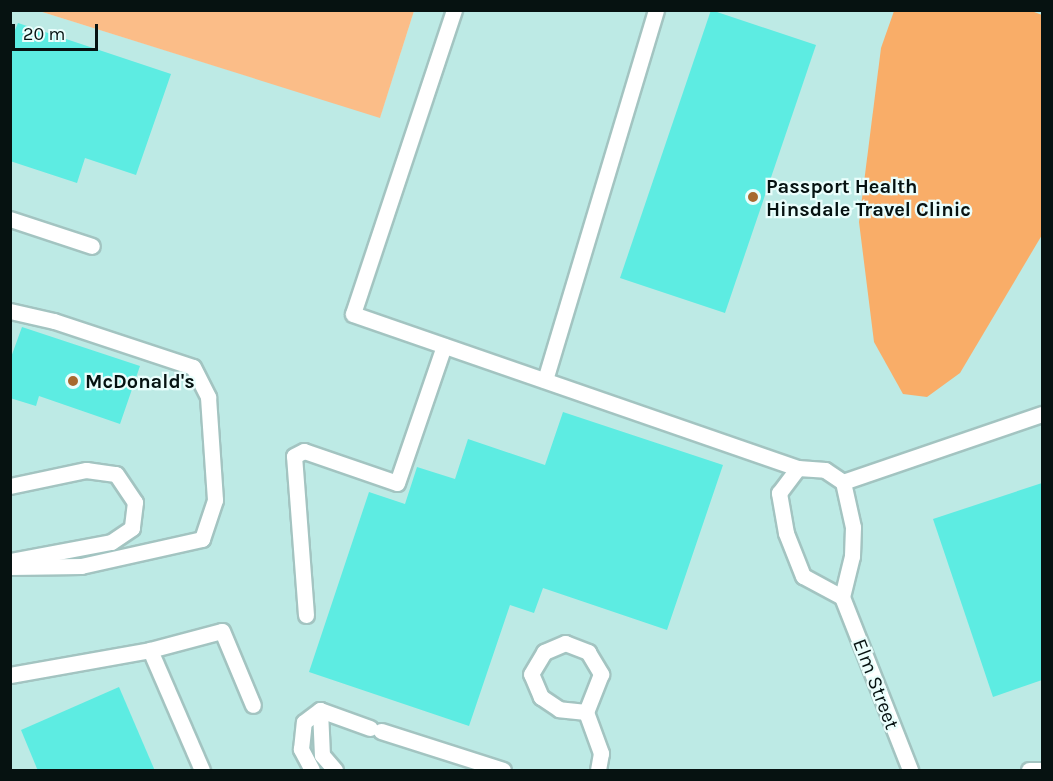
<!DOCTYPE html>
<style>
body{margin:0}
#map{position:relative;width:1053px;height:781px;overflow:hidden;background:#d2f4f0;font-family:Karla,sans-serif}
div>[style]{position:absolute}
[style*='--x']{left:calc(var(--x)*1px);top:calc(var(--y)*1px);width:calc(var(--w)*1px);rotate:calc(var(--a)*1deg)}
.built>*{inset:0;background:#bdeae5}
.green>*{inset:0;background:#fbbd88}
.water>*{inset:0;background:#f9ad68}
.building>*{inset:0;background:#5dece2}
.roads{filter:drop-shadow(2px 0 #a3c4c1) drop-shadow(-2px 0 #a3c4c1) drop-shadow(0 2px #a3c4c1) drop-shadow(0 -2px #a3c4c1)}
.service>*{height:15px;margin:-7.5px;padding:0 7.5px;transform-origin:7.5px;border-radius:7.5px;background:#fff}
.dots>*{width:16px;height:16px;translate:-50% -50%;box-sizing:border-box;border:3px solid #eafefc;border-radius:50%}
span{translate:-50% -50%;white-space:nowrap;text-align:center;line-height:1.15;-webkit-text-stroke:4.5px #eafefc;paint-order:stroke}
.poi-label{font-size:20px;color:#061211;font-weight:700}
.left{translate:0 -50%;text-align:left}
.street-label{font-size:20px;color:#061211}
.frame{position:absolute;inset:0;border:12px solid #061211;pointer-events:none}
.scale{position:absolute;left:12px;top:24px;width:86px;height:27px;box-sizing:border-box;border:3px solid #061211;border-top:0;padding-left:8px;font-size:18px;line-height:21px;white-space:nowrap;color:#061211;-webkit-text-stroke:4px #eafefc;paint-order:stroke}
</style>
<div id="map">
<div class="built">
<div style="clip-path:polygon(10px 11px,39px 11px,380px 117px,414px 11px,1042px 11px,1042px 770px,11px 770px)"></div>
</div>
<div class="green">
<div style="clip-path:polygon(39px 11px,414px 11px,380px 118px)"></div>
</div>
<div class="water">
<div style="clip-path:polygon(1029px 10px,1042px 15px,1042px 235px,960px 373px,927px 397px,903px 394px,874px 342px,859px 222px,881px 48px,894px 11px)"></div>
</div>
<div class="building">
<div style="clip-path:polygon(711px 10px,816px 45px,725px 313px,620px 278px)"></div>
<div style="clip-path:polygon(18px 23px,171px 74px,136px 175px,85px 158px,77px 183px,10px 161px,10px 28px,15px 30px)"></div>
<div style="clip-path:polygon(22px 327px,140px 366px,120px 424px,39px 396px,36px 406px,10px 398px,10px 360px)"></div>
<div style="clip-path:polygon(563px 412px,723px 465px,667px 630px,543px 588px,534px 613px,510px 605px,469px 726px,309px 672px,369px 492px,405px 504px,417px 467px,455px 479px,468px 439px,545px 465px)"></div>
<div style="clip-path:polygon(1042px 483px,1042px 680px,993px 697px,933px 519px)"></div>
<div style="clip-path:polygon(119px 687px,155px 771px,38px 771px,21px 730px)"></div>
</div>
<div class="roads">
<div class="service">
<div style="--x:454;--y:10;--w:320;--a:108.4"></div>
<div style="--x:353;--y:314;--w:471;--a:19.1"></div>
<div style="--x:10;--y:219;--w:86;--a:18.2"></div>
<div style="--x:10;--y:311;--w:45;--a:12.8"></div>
<div style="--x:54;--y:321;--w:146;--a:18.3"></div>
<div style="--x:193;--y:367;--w:34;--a:63"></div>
<div style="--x:208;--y:397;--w:103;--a:86.1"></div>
<div style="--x:215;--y:500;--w:41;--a:108.4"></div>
<div style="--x:202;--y:539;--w:124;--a:167.4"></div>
<div style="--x:81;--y:566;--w:71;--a:179.2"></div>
<div style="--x:545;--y:380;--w:386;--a:-73.3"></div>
<div style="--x:843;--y:482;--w:210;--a:-18.9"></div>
<div style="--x:10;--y:486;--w:78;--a:-11.9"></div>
<div style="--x:86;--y:470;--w:30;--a:8"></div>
<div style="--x:116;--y:474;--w:34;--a:56"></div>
<div style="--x:135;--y:502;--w:26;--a:97"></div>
<div style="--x:132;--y:528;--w:25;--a:146"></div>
<div style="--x:111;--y:542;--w:103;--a:169.3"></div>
<div style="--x:842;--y:597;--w:44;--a:-151.7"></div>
<div style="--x:803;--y:576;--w:46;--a:-111.6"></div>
<div style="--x:786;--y:533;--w:41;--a:-99.9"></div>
<div style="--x:779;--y:493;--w:31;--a:-53"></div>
<div style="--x:798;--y:468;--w:27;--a:4"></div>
<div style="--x:825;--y:470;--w:22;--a:34"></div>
<div style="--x:843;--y:482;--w:46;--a:77.5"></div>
<div style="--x:853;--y:527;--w:29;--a:92"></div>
<div style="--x:852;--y:556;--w:42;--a:103.7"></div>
<div style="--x:842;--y:597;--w:186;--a:68.5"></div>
<div style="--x:306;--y:615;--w:159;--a:-94.3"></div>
<div style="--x:294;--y:456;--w:11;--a:-27"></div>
<div style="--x:304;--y:451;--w:98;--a:19"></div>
<div style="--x:397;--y:483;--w:145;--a:-71.1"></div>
<div style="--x:150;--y:650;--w:131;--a:66.6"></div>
<div style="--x:10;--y:675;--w:142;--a:-10.1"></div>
<div style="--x:150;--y:650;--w:74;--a:-14.8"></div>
<div style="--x:222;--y:631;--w:80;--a:67.3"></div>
<div style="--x:320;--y:710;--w:45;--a:87.5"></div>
<div style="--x:322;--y:755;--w:20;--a:49"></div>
<div style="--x:320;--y:710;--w:53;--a:19.8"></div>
<div style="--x:586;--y:712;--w:27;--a:-174"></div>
<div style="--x:559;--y:709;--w:22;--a:-146"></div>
<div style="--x:541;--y:697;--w:25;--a:-113"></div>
<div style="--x:531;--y:674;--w:26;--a:-59"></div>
<div style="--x:544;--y:652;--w:23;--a:-23"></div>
<div style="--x:565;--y:643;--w:25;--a:21"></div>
<div style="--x:588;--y:652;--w:26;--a:59"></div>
<div style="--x:601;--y:674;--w:41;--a:111.5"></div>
<div style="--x:586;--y:712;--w:44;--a:69.9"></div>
<div style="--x:601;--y:753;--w:17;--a:100"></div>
<div style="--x:381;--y:731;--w:128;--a:17.7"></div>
<div style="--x:312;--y:770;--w:24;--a:-118"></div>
<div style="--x:301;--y:749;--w:27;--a:-84"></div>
<div style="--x:304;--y:722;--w:20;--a:-37"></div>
<div style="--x:1029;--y:770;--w:13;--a:0"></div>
</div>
</div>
<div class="dots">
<div style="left:753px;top:197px;background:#a7692e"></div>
<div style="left:73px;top:381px;background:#a7692e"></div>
</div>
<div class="poi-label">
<span class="left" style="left:766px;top:198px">Passport Health<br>Hinsdale Travel Clinic</span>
<span class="left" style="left:85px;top:381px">McDonald's</span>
</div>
<div class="street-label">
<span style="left:876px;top:684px;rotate:69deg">Elm Street</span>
</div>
<div class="frame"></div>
<div class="scale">20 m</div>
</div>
